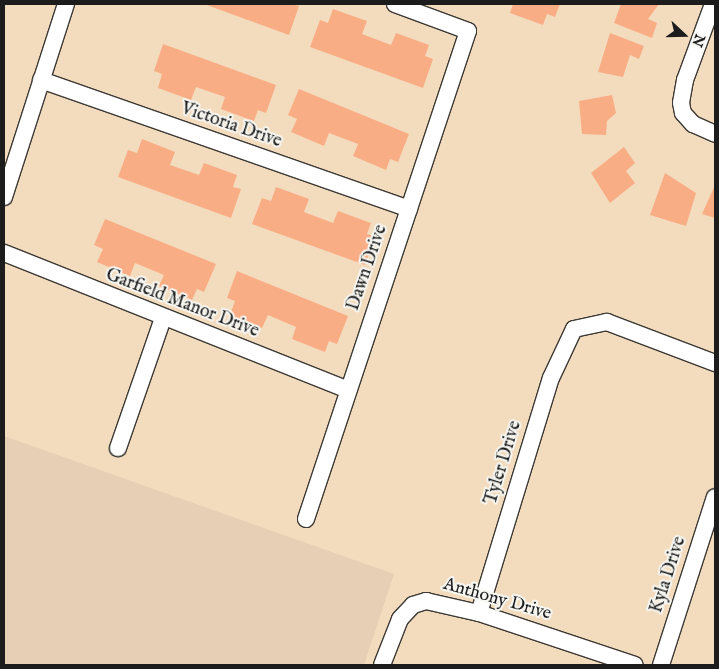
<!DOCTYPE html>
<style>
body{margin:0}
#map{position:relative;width:719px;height:669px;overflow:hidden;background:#f3dcbe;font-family:"IM FELL English",serif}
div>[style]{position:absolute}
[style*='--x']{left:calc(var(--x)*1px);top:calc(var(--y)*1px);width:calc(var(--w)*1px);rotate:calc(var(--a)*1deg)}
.built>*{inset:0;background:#e7cfb6}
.building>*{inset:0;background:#f9ad85}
.roads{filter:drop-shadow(1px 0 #3c3934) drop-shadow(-1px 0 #3c3934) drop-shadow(0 1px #3c3934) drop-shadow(0 -1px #3c3934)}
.minor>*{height:16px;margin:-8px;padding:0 8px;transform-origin:8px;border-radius:8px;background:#fff}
span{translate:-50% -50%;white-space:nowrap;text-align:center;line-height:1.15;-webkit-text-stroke:4px #f6f6f2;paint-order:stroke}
.street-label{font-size:18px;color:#1c1c1c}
.frame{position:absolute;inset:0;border:5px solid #1c1c1c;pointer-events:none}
.north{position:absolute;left:659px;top:10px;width:50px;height:50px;-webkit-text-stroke:4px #f6f6f2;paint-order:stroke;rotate:111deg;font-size:14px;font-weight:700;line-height:20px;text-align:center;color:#1c1c1c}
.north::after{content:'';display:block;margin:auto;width:18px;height:22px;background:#1c1c1c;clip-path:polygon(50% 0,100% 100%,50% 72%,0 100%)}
</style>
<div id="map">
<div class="built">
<div style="clip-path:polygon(4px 436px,394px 574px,364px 665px,4px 665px)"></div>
</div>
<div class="building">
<div style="clip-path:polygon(204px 4px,292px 4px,299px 6px,289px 35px)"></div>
<div style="clip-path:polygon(513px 4px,560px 4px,555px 17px,547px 14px,543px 25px,510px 13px)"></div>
<div style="clip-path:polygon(621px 4px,659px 4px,648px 19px,657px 23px,652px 38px,614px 23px)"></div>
<div style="clip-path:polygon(333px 9px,367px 21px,362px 34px,391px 45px,396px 33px,429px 45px,425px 56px,433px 59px,423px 88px,310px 47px,320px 20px,328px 23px)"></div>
<div style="clip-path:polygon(610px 33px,644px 46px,639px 59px,630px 55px,623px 77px,598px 72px)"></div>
<div style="clip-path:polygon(163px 44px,276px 85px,266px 113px,258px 110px,254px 121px,221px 109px,225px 97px,196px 87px,191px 100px,158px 88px,162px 74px,154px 71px)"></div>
<div style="clip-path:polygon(299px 89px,409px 134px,398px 162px,390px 159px,386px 170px,353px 156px,358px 144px,329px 133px,324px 146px,291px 132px,297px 119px,288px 115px)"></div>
<div style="clip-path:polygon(612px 95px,616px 113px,607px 121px,606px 135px,582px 134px,579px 101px)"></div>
<div style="clip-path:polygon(142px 139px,175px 152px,170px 165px,199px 175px,204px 163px,237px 175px,233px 187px,241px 189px,231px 218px,118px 177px,128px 150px,137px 153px)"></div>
<div style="clip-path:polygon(624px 147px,635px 163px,626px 171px,635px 183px,610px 203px,591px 173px)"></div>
<div style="clip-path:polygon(665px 173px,696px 193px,686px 226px,650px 215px)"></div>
<div style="clip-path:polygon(715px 185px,715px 218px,702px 214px)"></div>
<div style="clip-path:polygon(276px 187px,309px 199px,304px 212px,333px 223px,338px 211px,371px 223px,367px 234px,375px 237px,365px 265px,252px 224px,262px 198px,271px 201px)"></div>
<div style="clip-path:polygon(105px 219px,216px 264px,204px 292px,197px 289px,192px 300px,159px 286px,164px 275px,135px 263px,130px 276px,97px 262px,103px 249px,94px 245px)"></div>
<div style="clip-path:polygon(237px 271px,348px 316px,337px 344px,329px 341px,325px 352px,292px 339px,296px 327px,268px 315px,262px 328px,230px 315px,235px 301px,227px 298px)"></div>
</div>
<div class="roads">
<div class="minor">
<div style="--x:713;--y:4;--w:81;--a:110.2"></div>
<div style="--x:685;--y:80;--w:23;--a:100"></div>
<div style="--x:681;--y:103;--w:10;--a:79"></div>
<div style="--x:683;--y:113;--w:15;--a:48"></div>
<div style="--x:693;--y:124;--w:24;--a:24"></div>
<div style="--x:41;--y:80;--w:390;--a:19.3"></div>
<div style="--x:4;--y:197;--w:203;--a:-72.2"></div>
<div style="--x:4;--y:253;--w:370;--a:21.7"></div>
<div style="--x:118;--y:448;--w:138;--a:-70.9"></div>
<div style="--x:306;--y:519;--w:514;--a:-71.64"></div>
<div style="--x:468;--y:31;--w:78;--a:-159.7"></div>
<div style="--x:479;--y:613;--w:246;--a:-73"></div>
<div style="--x:551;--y:378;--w:54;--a:-64.9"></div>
<div style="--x:574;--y:329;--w:34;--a:-12"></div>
<div style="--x:607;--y:322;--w:116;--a:20.8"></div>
<div style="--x:382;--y:665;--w:49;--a:-68.6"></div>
<div style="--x:400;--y:619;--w:19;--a:-47"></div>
<div style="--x:413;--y:605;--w:14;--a:-17"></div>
<div style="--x:426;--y:601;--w:54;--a:12.8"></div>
<div style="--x:479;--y:613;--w:164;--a:18.4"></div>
<div style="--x:661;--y:665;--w:176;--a:-72.2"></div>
</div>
</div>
<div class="street-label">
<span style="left:231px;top:126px;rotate:19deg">Victoria Drive</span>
<span style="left:368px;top:268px;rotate:-71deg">Dawn Drive</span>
<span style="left:182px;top:304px;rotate:21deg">Garfield Manor Drive</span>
<span style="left:504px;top:463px;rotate:-73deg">Tyler Drive</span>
<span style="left:669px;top:575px;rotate:-72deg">Kyla Drive</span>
<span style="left:497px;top:600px;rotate:16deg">Anthony Drive</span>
</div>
<div class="frame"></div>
<div class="north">N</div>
</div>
